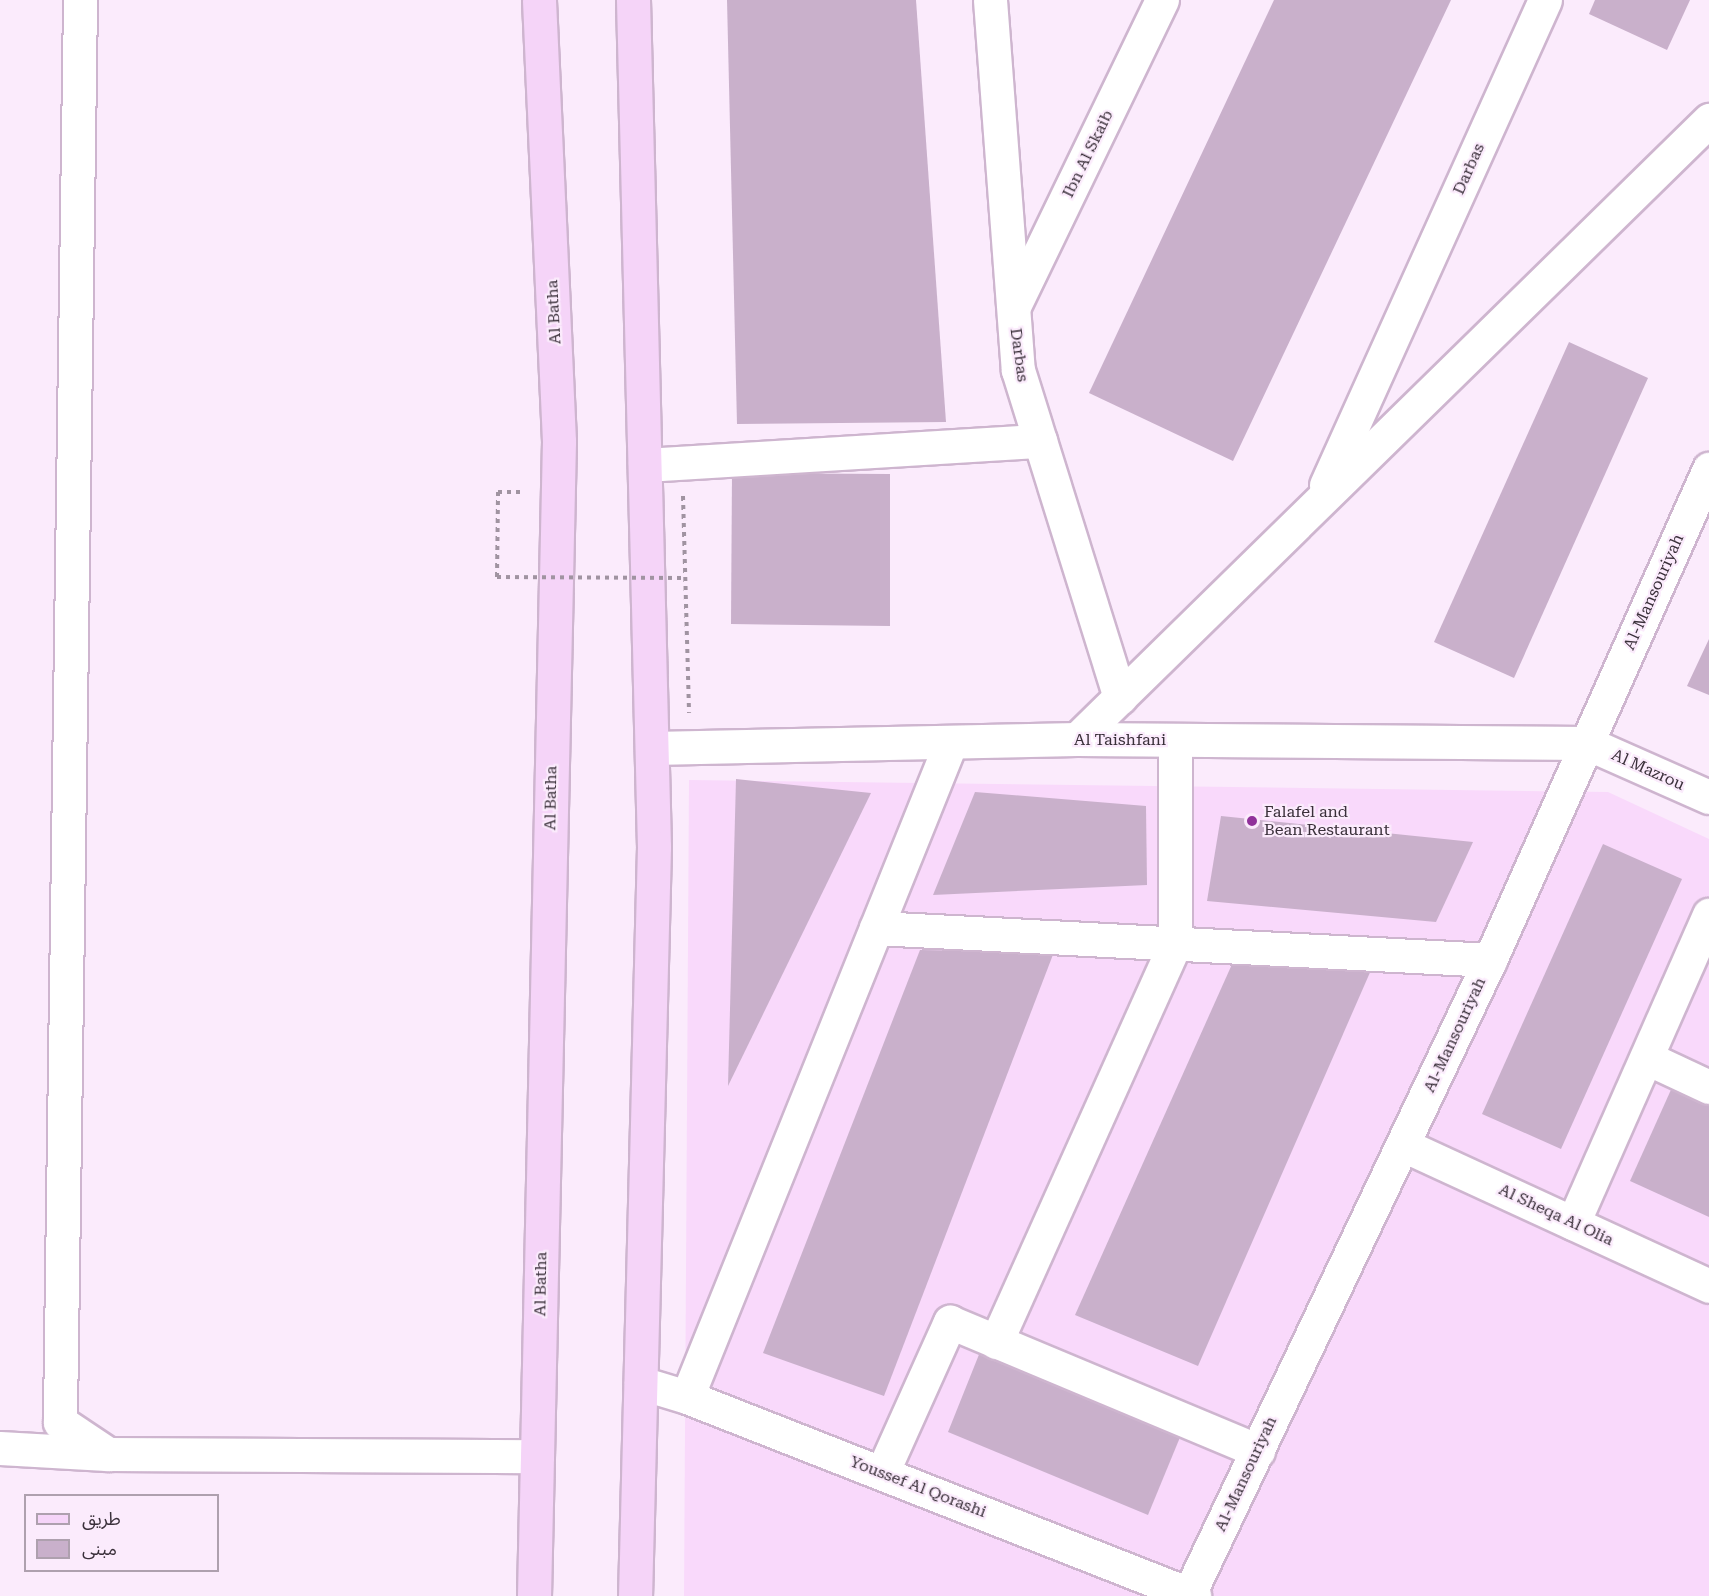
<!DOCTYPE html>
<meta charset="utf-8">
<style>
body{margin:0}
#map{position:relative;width:1709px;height:1596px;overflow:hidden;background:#fbebfc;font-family:"Roboto Serif","Noto Sans Arabic",serif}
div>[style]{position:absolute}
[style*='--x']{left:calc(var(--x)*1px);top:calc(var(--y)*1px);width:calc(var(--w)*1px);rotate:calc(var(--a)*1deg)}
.built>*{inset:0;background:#f9d9fb}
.building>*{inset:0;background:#c9b0cb}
.path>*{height:4px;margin-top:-2px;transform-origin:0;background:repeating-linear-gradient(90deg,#a093a1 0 4.5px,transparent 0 9px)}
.roads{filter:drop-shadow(2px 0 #ceb5cf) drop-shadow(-2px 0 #ceb5cf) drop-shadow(0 2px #ceb5cf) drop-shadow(0 -2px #ceb5cf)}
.minor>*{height:33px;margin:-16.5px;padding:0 16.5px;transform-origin:16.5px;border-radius:16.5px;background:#fff}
.tertiary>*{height:33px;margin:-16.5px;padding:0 16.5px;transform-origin:16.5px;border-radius:16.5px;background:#fff}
.primary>*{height:33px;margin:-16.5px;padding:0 16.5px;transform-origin:16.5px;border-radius:16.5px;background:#f5d4f8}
.path-bridge>*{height:4px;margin-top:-2px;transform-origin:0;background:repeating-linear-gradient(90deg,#a093a1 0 4.5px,transparent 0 9px)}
.dots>*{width:16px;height:16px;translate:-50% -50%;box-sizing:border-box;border:3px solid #fbebfc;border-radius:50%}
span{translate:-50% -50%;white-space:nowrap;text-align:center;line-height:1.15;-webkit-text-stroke:4.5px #fbebfc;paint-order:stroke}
.street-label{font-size:16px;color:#3a303a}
.poi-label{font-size:16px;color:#3a303a}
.left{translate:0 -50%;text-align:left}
.legend{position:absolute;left:24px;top:1494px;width:195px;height:78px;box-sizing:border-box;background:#fbebfc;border:2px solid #aea0ae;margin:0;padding:8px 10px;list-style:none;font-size:18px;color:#3a303a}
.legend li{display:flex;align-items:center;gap:12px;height:30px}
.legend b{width:30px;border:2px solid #aea0ae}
</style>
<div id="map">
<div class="built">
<div style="clip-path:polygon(689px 780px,1608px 792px,1709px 839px,1709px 1596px,684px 1596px)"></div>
</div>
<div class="building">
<div style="clip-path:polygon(727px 0,916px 0,946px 422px,737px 424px)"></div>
<div style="clip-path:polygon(1274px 0,1451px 0,1233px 461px,1089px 393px)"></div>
<div style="clip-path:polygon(1595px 0,1690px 0,1667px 50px,1589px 14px)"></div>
<div style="clip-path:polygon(1569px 342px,1648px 378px,1514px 678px,1434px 642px)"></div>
<div style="clip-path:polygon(732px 473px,890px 474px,890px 626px,731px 624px)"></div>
<div style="clip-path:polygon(1709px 639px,1709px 695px,1687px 686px)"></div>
<div style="clip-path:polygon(736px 779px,871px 793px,728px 1086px)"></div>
<div style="clip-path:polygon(975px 792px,1146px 806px,1147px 885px,933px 895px)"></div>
<div style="clip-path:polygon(1221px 816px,1473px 842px,1436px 922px,1207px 901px)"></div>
<div style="clip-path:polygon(1603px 844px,1682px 879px,1561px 1149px,1482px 1114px)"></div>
<div style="clip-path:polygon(920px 950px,1054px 952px,884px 1396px,763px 1353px)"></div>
<div style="clip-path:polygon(1375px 961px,1198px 1366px,1075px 1315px,1233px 962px)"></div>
<div style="clip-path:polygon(1674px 1083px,1709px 1099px,1709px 1217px,1630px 1181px)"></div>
<div style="clip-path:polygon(982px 1347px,1183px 1430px,1148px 1515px,948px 1432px)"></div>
</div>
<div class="path">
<div style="--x:683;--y:496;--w:217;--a:88.4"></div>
<div style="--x:497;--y:577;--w:85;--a:-89.3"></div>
<div style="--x:498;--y:492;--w:25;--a:0"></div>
</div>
<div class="roads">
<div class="minor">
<div style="--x:80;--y:0;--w:1422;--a:90.81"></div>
<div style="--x:60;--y:1422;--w:58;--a:33.7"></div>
<div style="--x:108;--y:1454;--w:429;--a:0.3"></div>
<div style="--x:990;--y:0;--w:371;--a:85.7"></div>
<div style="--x:1018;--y:370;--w:343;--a:72.7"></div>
<div style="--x:1014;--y:306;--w:340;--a:-64.2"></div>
<div style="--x:645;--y:465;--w:396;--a:-3.5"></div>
<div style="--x:1326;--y:485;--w:532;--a:-65.7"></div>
<div style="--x:1077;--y:739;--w:885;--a:-44.4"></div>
<div style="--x:876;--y:928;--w:615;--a:2.98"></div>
<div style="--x:1647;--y:1058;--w:68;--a:25.1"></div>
<div style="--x:1403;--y:1145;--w:337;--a:24.7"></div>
<div style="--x:1573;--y:1223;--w:337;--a:-66.2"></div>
<div style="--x:996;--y:1342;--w:436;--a:-65.8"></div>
<div style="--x:1175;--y:944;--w:204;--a:-90"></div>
<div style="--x:641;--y:1383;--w:48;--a:16.9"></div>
<div style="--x:687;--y:1397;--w:545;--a:21.43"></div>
<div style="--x:687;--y:1397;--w:706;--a:-68.05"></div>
<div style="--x:0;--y:1448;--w:106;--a:3.2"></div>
<div style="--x:882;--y:1473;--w:166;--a:-65.8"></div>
<div style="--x:950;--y:1322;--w:334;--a:22.7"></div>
</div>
<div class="tertiary">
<div style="--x:652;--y:748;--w:425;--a:-1.2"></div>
<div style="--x:1077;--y:739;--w:510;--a:0.45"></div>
<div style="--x:1587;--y:743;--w:133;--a:23.9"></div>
<div style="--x:1188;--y:1596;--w:704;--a:-64.6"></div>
<div style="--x:1490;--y:960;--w:538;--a:-65.96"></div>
</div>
<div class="primary">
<div style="--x:633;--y:0;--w:847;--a:88.58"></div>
<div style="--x:654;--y:847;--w:749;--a:91.45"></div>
<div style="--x:534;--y:1596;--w:1155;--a:-88.76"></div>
<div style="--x:559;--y:441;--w:441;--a:-92.6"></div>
</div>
</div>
<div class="path-bridge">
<div style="--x:497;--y:577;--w:188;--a:0.3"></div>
</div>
<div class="dots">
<div style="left:1252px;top:821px;background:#90319a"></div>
</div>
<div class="street-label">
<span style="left:1088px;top:154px;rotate:-64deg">Ibn Al Skaib</span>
<span style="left:1469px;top:169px;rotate:-66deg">Darbas</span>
<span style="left:554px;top:312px;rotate:-93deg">Al Batha</span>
<span style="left:1019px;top:355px;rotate:82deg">Darbas</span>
<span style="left:1654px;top:592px;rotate:-66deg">Al-Mansouriyah</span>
<span style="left:1120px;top:740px">Al Taishfani</span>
<span style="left:1648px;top:770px;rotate:24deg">Al Mazrou</span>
<span style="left:551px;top:798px;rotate:-89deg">Al Batha</span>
<span style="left:1455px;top:1035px;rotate:-65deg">Al-Mansouriyah</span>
<span style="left:1556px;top:1215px;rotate:25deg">Al Sheqa Al Olia</span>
<span style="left:541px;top:1284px;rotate:-89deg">Al Batha</span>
<span style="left:1246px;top:1474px;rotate:-65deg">Al-Mansouriyah</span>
<span style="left:918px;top:1487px;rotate:21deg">Youssef Al Qorashi</span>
</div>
<div class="poi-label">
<span class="left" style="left:1264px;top:821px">Falafel and<br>Bean Restaurant</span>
</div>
<ul class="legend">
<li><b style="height:8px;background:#f5d4f8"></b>طريق</li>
<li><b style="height:16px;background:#c9b0cb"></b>مبنى</li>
</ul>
</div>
